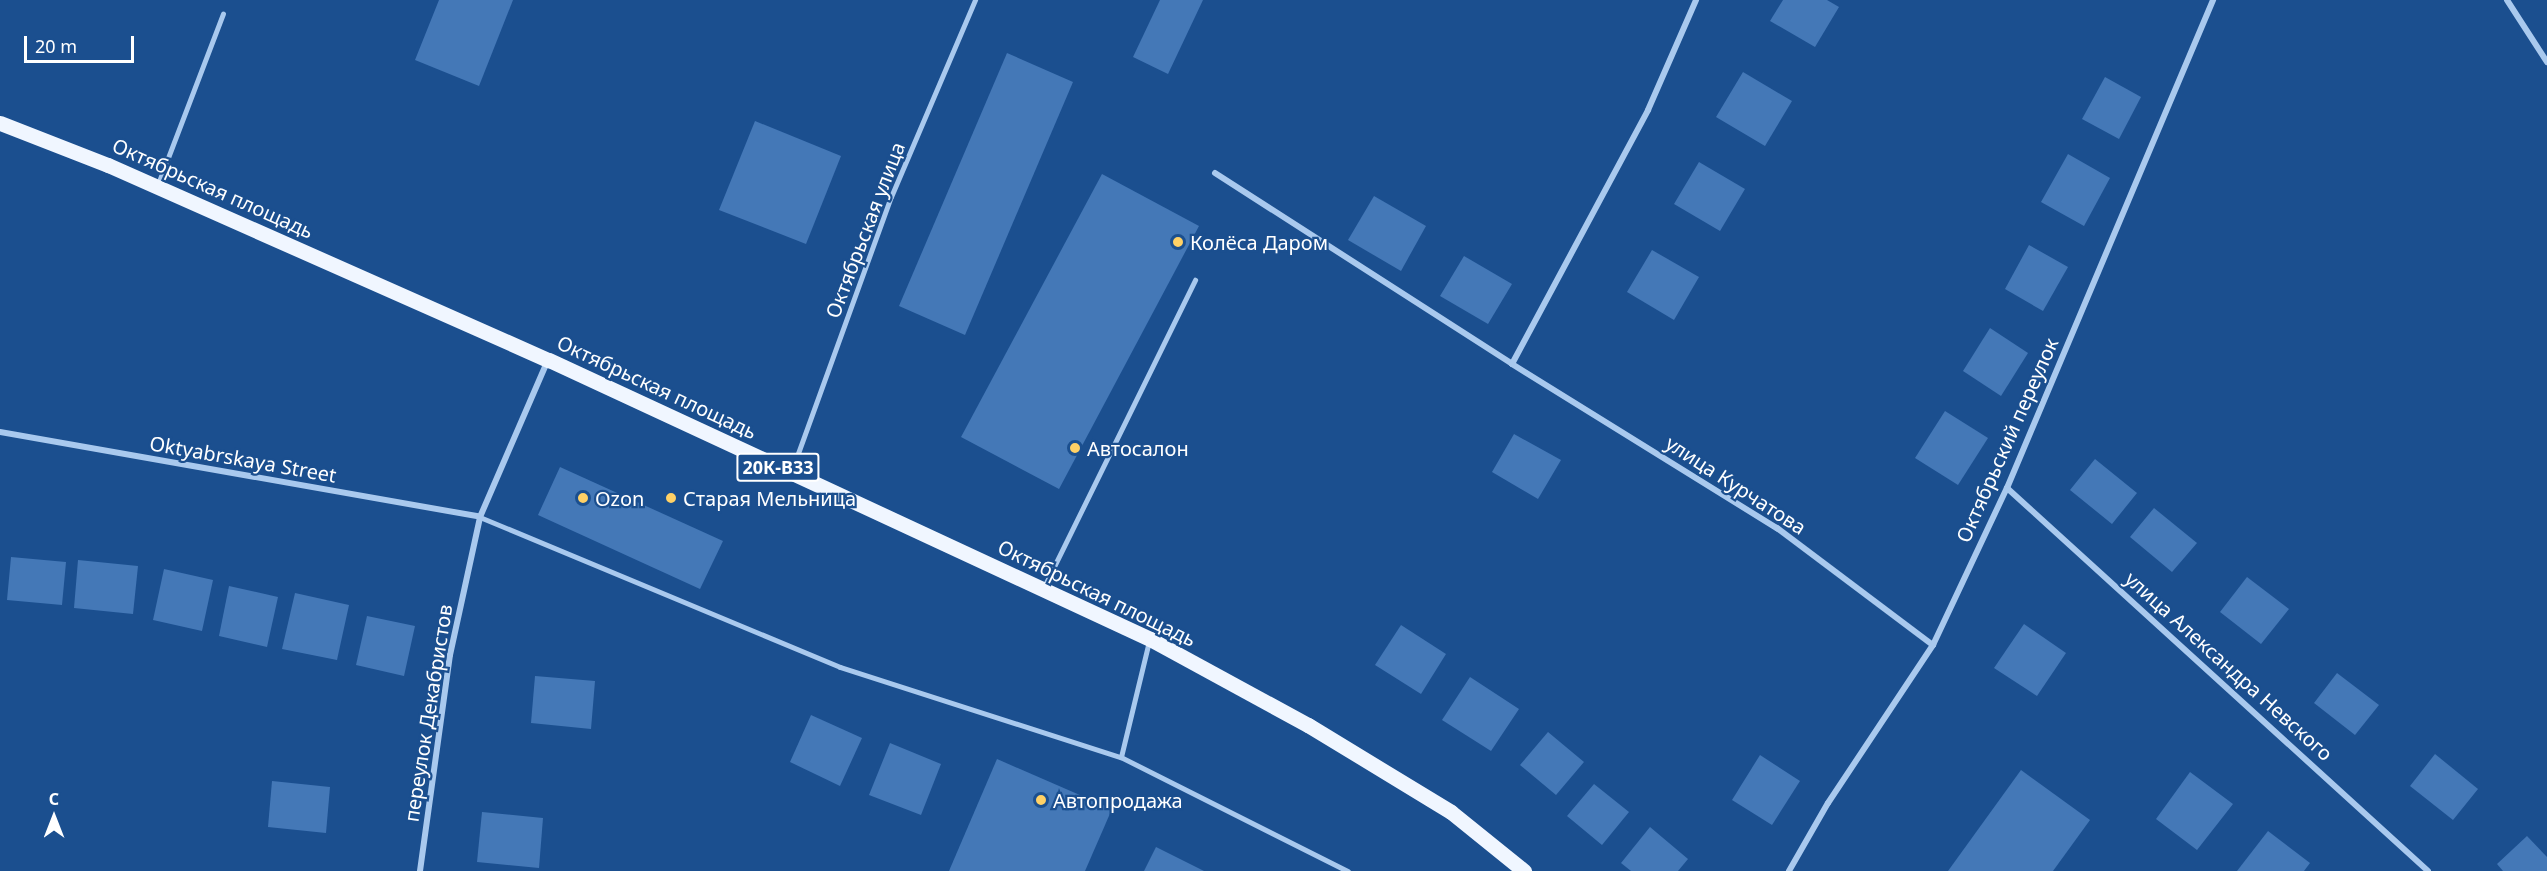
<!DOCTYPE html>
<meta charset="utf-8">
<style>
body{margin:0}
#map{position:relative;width:2547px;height:871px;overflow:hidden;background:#1b4f8f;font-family:"Noto Sans",sans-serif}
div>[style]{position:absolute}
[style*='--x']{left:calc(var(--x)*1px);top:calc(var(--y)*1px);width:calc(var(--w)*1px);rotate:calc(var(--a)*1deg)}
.building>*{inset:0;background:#4478b7}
.service>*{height:4.5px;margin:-2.25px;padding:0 2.25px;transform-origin:2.25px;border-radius:2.25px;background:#a9c9ee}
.minor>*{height:6px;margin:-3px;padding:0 3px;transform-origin:3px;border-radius:3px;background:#a9c9ee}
.primary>*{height:15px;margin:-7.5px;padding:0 7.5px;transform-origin:7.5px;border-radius:7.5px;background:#f0f6ff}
.dots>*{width:16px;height:16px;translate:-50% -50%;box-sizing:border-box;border:3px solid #1b4f8f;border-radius:50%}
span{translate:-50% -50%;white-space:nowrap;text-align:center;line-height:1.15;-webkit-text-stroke:4.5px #1b4f8f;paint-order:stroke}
.shield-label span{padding:2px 4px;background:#1b4f8f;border:2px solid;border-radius:4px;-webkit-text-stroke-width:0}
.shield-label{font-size:18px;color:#fff;font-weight:700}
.street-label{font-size:20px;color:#fff}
.poi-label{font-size:20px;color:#fff}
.left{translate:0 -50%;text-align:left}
.north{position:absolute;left:24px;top:787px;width:60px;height:60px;-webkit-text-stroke:4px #1b4f8f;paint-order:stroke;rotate:0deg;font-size:16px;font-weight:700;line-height:24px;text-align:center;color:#fff}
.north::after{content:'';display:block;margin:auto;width:21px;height:27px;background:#fff;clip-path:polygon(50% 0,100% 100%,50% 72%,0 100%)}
.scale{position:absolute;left:24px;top:36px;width:110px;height:27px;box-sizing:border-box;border:3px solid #fff;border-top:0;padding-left:8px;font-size:18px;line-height:21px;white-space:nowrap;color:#fff;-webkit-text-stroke:4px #1b4f8f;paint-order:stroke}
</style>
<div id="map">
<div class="building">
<div style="clip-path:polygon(439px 0,513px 0,479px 86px,415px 60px)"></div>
<div style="clip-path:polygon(1160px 0,1203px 0,1168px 74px,1133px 57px)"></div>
<div style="clip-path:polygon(1783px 0,1827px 0,1839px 7px,1815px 47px,1770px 21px)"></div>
<div style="clip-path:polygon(1007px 53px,1073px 82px,965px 335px,899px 306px)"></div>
<div style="clip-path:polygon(1743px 72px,1792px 101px,1765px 146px,1716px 117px)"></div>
<div style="clip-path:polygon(2105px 77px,2141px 97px,2119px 139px,2082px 119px)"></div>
<div style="clip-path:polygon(755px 121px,841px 156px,806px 244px,719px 210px)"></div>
<div style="clip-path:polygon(2068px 154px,2110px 178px,2084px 226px,2041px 202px)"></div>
<div style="clip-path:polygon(1699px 162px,1745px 189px,1720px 231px,1674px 204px)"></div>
<div style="clip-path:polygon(1102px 174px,1199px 226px,1059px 489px,961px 437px)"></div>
<div style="clip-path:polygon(1374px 196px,1426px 226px,1401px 271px,1348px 240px)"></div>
<div style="clip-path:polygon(2029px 245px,2068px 267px,2043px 311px,2005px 289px)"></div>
<div style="clip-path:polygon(1652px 250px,1699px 277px,1674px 320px,1627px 292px)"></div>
<div style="clip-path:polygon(1464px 256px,1512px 284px,1488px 324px,1440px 296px)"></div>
<div style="clip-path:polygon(1990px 328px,2028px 353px,2001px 396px,1963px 371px)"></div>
<div style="clip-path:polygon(1945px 411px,1988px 438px,1958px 485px,1915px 458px)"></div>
<div style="clip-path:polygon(1514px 434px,1561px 460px,1538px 499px,1492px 472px)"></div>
<div style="clip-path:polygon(2095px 459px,2137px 493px,2112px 524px,2070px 490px)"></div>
<div style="clip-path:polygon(560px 467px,723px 541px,700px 589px,538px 515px)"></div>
<div style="clip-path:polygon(2154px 508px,2197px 543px,2172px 572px,2130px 537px)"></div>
<div style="clip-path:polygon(11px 557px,66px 562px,62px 605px,7px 600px)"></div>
<div style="clip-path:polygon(78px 560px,138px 566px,133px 614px,74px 608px)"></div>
<div style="clip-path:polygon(164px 569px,213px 580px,202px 631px,153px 620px)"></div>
<div style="clip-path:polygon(2247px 577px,2289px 609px,2261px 644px,2220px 612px)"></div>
<div style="clip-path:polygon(229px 586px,278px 597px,267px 647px,219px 636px)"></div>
<div style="clip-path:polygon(295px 593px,349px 605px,337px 660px,282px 649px)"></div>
<div style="clip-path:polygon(367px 616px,415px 626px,404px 676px,356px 665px)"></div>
<div style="clip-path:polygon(2024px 624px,2066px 653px,2037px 696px,1994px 668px)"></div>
<div style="clip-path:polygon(1401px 625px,1446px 654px,1421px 694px,1375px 665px)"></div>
<div style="clip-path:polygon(2337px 673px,2379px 705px,2355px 735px,2314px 703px)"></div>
<div style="clip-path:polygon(535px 676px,595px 681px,591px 729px,531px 723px)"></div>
<div style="clip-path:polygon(1470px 677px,1519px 709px,1491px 751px,1442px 720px)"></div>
<div style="clip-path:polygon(811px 715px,862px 738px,840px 786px,790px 762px)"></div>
<div style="clip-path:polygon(1548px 732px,1584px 762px,1556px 795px,1520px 765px)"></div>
<div style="clip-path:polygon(890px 743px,941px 764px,921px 815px,869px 795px)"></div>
<div style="clip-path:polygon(2435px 754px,2478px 789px,2453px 820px,2410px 786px)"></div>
<div style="clip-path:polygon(1760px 755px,1800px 781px,1772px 825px,1732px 800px)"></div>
<div style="clip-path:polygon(997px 759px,1112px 809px,1085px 871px,949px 871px)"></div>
<div style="clip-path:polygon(2021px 770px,2090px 820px,2053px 871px,1948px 871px)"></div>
<div style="clip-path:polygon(2190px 772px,2233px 804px,2197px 850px,2156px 819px)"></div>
<div style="clip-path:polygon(272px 781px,330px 787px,326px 833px,268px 827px)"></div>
<div style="clip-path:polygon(1594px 784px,1629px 812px,1602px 845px,1567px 816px)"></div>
<div style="clip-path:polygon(482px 812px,543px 818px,539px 868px,477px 862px)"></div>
<div style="clip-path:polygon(1650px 827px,1688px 859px,1678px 871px,1631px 871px,1621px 863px)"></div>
<div style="clip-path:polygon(2268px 831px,2310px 863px,2304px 871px,2237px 871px)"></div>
<div style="clip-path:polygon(2527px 836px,2547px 857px,2547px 871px,2503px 871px,2497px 864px)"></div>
<div style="clip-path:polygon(1156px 847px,1204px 871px,1144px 871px)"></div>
</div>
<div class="service">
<div style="--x:158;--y:184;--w:182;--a:-69.1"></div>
<div style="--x:792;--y:470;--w:290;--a:-70.1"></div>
<div style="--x:891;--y:197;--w:214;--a:-66.9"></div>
<div style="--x:480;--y:517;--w:390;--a:22.6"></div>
<div style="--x:840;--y:667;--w:295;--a:17.8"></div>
<div style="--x:1121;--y:757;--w:254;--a:26.7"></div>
<div style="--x:1044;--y:587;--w:342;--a:-63.8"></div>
<div style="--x:1121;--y:757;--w:119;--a:-76.4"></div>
</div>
<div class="minor">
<div style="--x:2507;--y:0;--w:74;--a:57.2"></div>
<div style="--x:1215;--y:173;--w:353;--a:32.7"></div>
<div style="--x:1512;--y:364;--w:312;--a:31.8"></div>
<div style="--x:1777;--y:528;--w:195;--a:36.9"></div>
<div style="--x:1512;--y:364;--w:288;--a:-61.8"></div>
<div style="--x:1648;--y:110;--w:120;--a:-66.4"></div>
<div style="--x:0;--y:432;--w:487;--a:10"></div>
<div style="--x:2007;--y:488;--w:569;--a:42.29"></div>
<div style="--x:420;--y:871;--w:218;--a:-82.1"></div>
<div style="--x:450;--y:655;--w:141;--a:-77.7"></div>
<div style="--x:480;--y:517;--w:171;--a:-66.6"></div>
<div style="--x:1789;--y:871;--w:78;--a:-60.2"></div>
<div style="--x:1828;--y:803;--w:190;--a:-56.4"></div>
<div style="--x:1933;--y:645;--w:174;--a:-64.8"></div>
<div style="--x:2007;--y:488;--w:530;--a:-67.11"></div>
</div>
<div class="primary">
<div style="--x:0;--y:123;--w:116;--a:21.3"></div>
<div style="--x:108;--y:165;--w:482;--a:23.9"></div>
<div style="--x:549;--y:360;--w:663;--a:24.9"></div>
<div style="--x:1150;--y:639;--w:180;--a:28.6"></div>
<div style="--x:1308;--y:725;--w:167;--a:31.3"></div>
<div style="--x:1451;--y:812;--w:94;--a:38.9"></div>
</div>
<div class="dots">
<div style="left:1178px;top:242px;background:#ffd166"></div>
<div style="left:1075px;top:448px;background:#ffd166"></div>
<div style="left:583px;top:498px;background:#ffd166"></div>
<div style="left:671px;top:498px;background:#ffd166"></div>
<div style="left:1041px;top:800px;background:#ffd166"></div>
</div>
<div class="shield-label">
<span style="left:778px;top:467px">20К-В33</span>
</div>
<div class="street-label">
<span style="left:213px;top:188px;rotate:24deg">Октябрьская площадь</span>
<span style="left:865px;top:230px;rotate:-69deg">Октябрьская улица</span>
<span style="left:657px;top:387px;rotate:25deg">Октябрьская площадь</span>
<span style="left:2007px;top:440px;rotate:-66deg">Октябрьский переулок</span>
<span style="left:243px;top:459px;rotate:10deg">Oktyabrskaya Street</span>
<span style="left:1736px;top:485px;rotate:33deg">улица Курчатова</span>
<span style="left:1097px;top:593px;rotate:26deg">Октябрьская площадь</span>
<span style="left:2229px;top:666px;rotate:42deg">улица Александра Невского</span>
<span style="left:428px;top:713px;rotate:-81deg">переулок Декабристов</span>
</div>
<div class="poi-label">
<span class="left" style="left:1190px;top:242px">Колёса Даром</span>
<span class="left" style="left:1087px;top:448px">Автосалон</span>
<span class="left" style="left:595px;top:498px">Ozon</span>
<span class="left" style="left:683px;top:498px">Старая Мельница</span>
<span class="left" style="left:1053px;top:800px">Автопродажа</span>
</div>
<div class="north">С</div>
<div class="scale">20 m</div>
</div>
